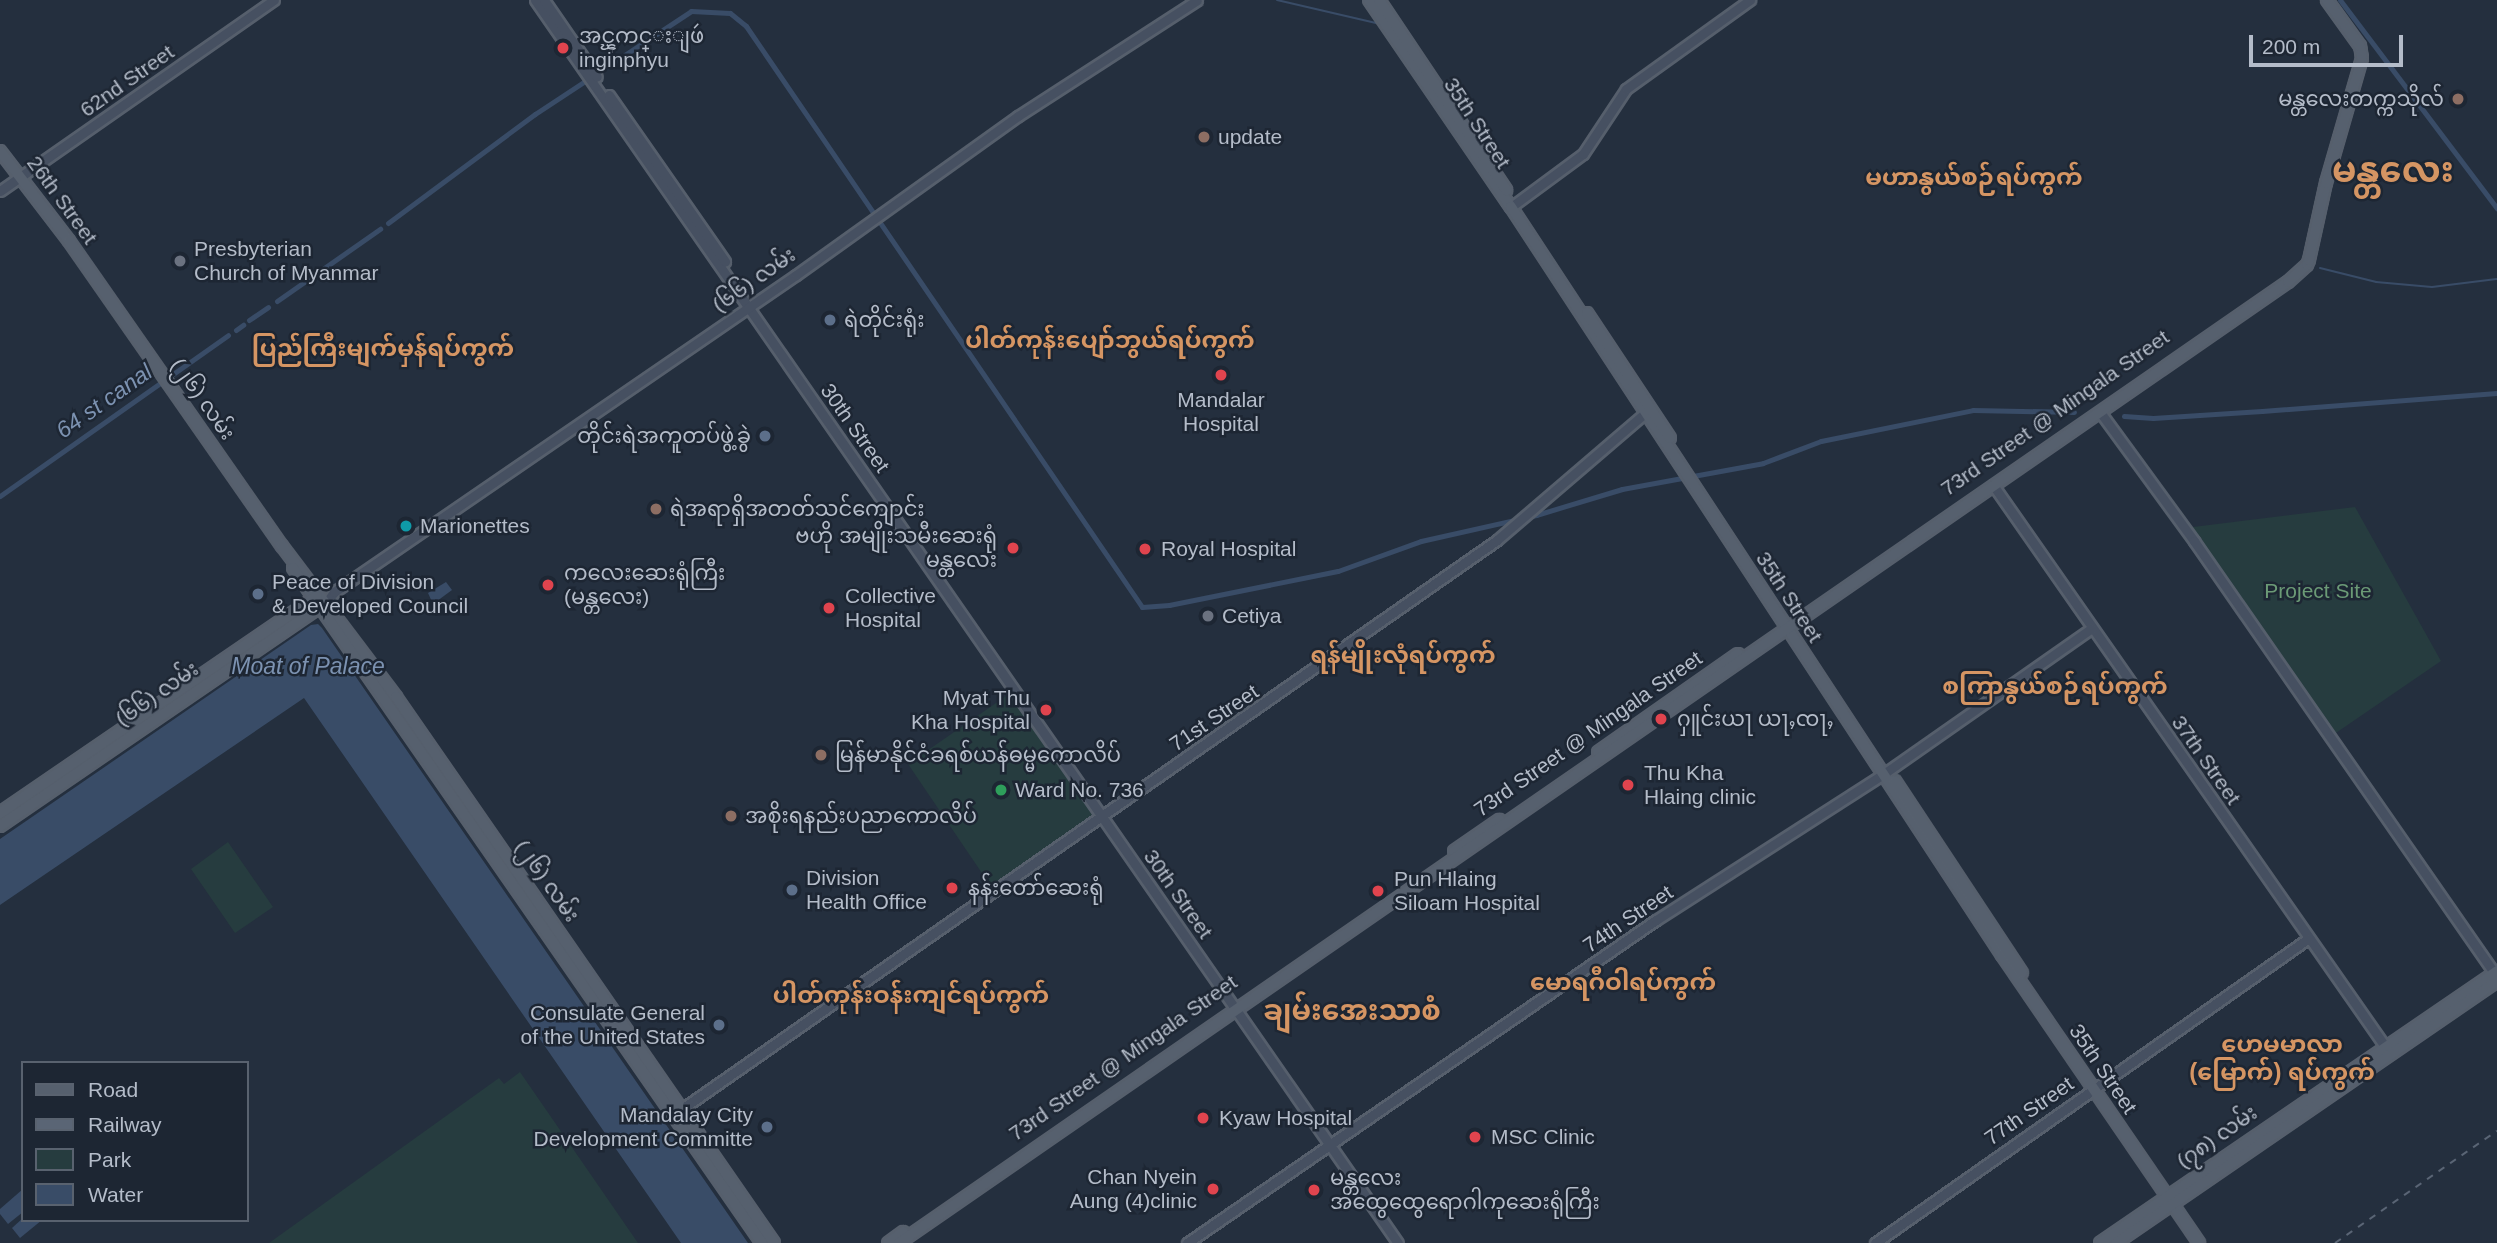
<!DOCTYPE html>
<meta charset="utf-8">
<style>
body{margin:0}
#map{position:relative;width:2497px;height:1243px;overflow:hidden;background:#242f3e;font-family:Helvetica,"Noto Sans Myanmar",sans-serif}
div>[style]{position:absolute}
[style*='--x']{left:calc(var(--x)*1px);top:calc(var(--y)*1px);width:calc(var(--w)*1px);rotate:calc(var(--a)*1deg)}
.green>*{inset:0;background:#263c3f}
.water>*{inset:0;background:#394c67}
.stream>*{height:2px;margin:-1px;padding:0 1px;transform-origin:1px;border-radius:1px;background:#394c67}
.canal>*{height:5px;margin:-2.5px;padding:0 2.5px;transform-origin:2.5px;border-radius:2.5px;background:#394c67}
.roads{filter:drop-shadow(2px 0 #565f6c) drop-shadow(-2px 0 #565f6c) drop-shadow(0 2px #565f6c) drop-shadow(0 -2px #565f6c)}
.secondary>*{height:9px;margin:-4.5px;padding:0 4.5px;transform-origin:4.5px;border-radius:4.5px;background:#465061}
.primary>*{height:10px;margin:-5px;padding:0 5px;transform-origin:5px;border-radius:5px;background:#56606e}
.rail>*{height:2px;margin-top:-1px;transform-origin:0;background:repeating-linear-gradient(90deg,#5a6575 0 7px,transparent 0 14px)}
.dots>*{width:19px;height:19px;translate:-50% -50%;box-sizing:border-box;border:4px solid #1d2633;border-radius:50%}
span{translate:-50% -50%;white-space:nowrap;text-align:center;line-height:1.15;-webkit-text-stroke:5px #1d2633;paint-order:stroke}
.poi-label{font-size:21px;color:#b4bcc9}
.left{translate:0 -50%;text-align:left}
.right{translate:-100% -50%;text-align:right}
.street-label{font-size:21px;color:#b4bcc9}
.park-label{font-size:21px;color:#6b9a76}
.water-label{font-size:23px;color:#7c92b1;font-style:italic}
.quarter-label{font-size:24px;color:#d59563;font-weight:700}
.district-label{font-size:28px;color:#d59563;font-weight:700}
.town-label{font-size:35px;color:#d59563;font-weight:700}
.legend{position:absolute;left:21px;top:1061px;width:228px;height:161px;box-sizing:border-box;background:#1d2633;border:2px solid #59626f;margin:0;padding:9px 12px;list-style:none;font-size:21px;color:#b4bcc9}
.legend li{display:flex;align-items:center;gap:14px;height:35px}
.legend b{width:35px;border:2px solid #59626f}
.scale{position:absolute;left:2249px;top:35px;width:154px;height:32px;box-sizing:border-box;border:4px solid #b4bcc9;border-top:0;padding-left:9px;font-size:21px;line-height:24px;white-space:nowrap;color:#b4bcc9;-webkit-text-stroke:5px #1d2633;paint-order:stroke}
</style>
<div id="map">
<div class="green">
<div style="clip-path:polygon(2355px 507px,2441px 661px,2330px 737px,2185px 528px)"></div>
<div style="clip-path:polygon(1009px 694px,1094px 816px,992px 888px,908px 764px)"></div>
<div style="clip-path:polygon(228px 842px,273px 907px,235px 933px,191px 869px)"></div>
<div style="clip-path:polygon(520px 1072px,638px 1243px,269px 1243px,499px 1078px,504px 1084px)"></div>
</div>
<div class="water">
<div style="clip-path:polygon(446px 582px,452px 590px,433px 604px,428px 593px)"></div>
<div style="clip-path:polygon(318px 624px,322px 628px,748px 1243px,681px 1243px,304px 698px,0 905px,0 839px,311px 625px)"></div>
<div style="clip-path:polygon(23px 1189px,23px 1212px,8px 1224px,0 1214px,0 1209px)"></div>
<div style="clip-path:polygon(23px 1218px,42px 1220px,20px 1238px,12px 1228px)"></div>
</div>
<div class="stream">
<div style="--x:1277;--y:0;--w:106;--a:13.1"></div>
<div style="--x:2320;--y:268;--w:58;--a:14"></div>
<div style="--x:2376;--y:282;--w:56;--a:5.1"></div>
<div style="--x:2432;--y:287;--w:65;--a:-7"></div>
</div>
<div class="canal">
<div style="--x:2340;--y:0;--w:261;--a:53"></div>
<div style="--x:388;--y:223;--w:183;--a:-36.6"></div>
<div style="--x:535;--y:114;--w:187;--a:-33.4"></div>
<div style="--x:691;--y:11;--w:39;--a:3"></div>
<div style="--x:730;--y:13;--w:21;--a:39"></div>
<div style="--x:746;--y:26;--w:703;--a:55.72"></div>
<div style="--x:1142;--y:607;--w:27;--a:-4"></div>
<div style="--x:1169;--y:605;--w:172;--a:-11.4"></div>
<div style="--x:1338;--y:571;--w:88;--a:-19.9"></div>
<div style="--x:1421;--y:541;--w:118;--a:-12.7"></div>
<div style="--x:1536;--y:515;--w:90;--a:-16.8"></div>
<div style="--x:1622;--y:489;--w:143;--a:-10.4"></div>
<div style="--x:1763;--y:463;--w:62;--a:-20.8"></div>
<div style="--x:1821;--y:441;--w:155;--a:-11.5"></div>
<div style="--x:1973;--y:410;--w:101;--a:1.1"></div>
<div style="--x:277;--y:301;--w:126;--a:-35"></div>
<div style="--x:249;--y:320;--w:23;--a:-34"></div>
<div style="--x:236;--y:330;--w:9;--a:-36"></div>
<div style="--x:2124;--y:416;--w:29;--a:4"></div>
<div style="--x:2153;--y:418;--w:109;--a:-3.7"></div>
<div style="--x:2262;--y:411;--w:236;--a:-4.4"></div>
<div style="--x:0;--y:496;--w:279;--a:-35.2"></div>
</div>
<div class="roads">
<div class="secondary">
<div style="--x:535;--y:0;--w:1513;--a:55.23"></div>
<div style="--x:544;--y:0;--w:93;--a:55.5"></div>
<div style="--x:609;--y:95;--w:203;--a:55.1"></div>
<div style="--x:0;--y:191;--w:334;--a:-34.9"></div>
<div style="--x:1511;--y:207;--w:89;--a:-36.4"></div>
<div style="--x:1583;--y:154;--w:78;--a:-56.5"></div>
<div style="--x:1626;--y:89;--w:153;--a:-35.7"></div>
<div style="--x:2100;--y:412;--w:160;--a:53.9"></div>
<div style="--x:2194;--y:541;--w:531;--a:55.2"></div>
<div style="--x:1993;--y:485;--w:692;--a:55.07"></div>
<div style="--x:327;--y:602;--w:12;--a:-55"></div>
<div style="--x:334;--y:592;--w:560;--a:-34.46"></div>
<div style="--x:796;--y:275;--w:273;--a:-35.6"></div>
<div style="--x:1018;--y:116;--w:213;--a:-32.9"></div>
<div style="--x:676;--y:1113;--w:1001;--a:-34.91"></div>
<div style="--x:1497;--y:540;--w:195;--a:-40.6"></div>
<div style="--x:1187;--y:1243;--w:569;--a:-34.56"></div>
<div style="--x:1656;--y:920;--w:269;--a:-32.7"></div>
<div style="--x:1882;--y:775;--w:256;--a:-35"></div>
<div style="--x:1875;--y:1243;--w:530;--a:-35.1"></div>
</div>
<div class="primary">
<div style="--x:1369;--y:0;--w:251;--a:55.6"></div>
<div style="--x:1511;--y:207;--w:895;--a:56.72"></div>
<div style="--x:2002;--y:955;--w:349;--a:55.6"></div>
<div style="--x:1379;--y:0;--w:229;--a:56.2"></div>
<div style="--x:0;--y:151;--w:113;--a:52.5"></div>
<div style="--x:69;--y:241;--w:372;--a:55.1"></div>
<div style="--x:282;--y:546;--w:189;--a:52.9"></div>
<div style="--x:396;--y:697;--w:664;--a:55.3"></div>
<div style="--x:1587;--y:313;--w:150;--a:56.4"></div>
<div style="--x:293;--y:568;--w:822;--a:55.21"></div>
<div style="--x:1598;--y:752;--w:171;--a:-35"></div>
<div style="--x:1895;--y:781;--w:230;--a:56.5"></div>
<div style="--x:0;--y:813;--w:384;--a:-34.4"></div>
<div style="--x:0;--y:826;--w:391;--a:-34.4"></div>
<div style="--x:1454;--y:851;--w:55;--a:-34.6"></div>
<div style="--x:888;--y:1243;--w:19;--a:-36"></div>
<div style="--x:899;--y:1243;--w:1689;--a:-34.68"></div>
<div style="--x:2288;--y:282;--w:25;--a:-42"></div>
<div style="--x:2307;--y:265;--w:5;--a:-68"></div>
<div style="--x:2309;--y:260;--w:79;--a:-77.6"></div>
<div style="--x:2326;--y:183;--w:130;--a:-73.9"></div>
<div style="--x:2362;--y:58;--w:12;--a:-99"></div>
<div style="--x:2360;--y:46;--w:57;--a:-125.7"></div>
<div style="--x:2100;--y:1243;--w:481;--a:-34.4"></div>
<div style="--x:2116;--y:1243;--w:462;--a:-34.5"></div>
</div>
</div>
<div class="rail">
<div style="--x:2335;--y:1243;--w:197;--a:-34.7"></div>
</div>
<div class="dots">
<div style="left:563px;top:48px;background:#e0444e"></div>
<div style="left:2458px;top:99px;background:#8d6e63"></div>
<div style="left:1204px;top:137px;background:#8d6e63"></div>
<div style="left:180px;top:261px;background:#6b7280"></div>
<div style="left:830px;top:320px;background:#5c6f8a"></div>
<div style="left:1221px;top:375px;background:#e0444e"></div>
<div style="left:765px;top:436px;background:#5c6f8a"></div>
<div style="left:656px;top:509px;background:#8d6e63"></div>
<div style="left:406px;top:526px;background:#0f9aa8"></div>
<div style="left:1013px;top:548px;background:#e0444e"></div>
<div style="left:1145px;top:549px;background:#e0444e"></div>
<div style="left:548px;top:585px;background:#e0444e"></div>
<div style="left:258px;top:594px;background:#5c6f8a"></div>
<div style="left:829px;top:608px;background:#e0444e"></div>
<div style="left:1208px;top:616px;background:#6b7280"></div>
<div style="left:1046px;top:710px;background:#e0444e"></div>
<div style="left:1661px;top:719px;background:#e0444e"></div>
<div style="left:821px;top:755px;background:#8d6e63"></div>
<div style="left:1628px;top:785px;background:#e0444e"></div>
<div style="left:1001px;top:790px;background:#2e9e5b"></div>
<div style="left:731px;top:816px;background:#8d6e63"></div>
<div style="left:952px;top:888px;background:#e0444e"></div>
<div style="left:792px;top:890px;background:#5c6f8a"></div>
<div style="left:1378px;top:891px;background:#e0444e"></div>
<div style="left:719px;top:1025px;background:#5c6f8a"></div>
<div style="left:1203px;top:1118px;background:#e0444e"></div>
<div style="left:767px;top:1127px;background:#5c6f8a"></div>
<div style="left:1475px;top:1137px;background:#e0444e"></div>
<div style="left:1213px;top:1189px;background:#e0444e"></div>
<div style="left:1314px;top:1190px;background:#e0444e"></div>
</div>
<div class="poi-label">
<span class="left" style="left:579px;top:48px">အင္ၾကင္းျဖဴ<br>inginphyu</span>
<span class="right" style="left:2444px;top:99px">မန္တလေးတက္ကသိုလ်</span>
<span class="left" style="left:1218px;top:137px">update</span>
<span class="left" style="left:194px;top:261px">Presbyterian<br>Church of Myanmar</span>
<span class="left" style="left:844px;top:320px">ရဲတိုင်းရုံး</span>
<span style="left:1221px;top:412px">Mandalar<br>Hospital</span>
<span class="right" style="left:751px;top:436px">တိုင်းရဲအကူတပ်ဖွဲ့ခွဲ</span>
<span class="left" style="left:670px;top:509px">ရဲအရာရှိအတတ်သင်ကျောင်း</span>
<span class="left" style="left:420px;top:526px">Marionettes</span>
<span class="right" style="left:997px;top:548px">ဗဟို အမျိုးသမီးဆေးရုံ<br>မန္တလေး</span>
<span class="left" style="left:1161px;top:549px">Royal Hospital</span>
<span class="left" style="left:564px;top:585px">ကလေးဆေးရုံကြီး<br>(မန္တလေး)</span>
<span class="left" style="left:272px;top:594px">Peace of Division<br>&amp; Developed Council</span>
<span class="left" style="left:845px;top:608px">Collective<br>Hospital</span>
<span class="left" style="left:1222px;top:616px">Cetiya</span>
<span class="right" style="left:1030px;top:710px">Myat Thu<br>Kha Hospital</span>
<span class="left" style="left:1677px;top:719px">ႁူင်းယႃ ယႃႇၸႃႇ</span>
<span class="left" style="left:835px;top:755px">မြန်မာနိုင်ငံခရစ်ယန်ဓမ္မကောလိပ်</span>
<span class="left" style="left:1644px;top:785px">Thu Kha<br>Hlaing clinic</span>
<span class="left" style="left:1015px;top:790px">Ward No. 736</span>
<span class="left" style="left:745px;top:816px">အစိုးရနည်းပညာကောလိပ်</span>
<span class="left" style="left:806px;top:890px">Division<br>Health Office</span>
<span class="left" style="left:1394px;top:891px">Pun Hlaing<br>Siloam Hospital</span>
<span class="left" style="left:968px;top:888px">နန်းတော်ဆေးရုံ</span>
<span class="right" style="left:705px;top:1025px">Consulate General<br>of the United States</span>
<span class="right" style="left:753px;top:1127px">Mandalay City<br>Development Committe</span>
<span class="left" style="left:1219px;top:1118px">Kyaw Hospital</span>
<span class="left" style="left:1491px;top:1137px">MSC Clinic</span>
<span class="right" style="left:1197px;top:1189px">Chan Nyein<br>Aung (4)clinic</span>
<span class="left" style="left:1330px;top:1190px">မန္တလေး<br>အထွေထွေရောဂါကုဆေးရုံကြီး</span>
</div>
<div class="street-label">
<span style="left:127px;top:81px;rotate:-35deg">62nd Street</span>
<span style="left:1477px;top:123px;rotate:57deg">35th Street</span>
<span style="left:62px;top:200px;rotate:54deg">26th Street</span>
<span style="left:754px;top:280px;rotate:-35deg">(၆၆) လမ်း</span>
<span style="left:203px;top:399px;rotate:55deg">(၂၆) လမ်း</span>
<span style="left:2055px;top:413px;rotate:-35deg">73rd Street @ Mingala Street</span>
<span style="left:855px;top:428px;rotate:55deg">30th Street</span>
<span style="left:1789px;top:597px;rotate:57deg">35th Street</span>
<span style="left:157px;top:694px;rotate:-35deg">(၆၆) လမ်း</span>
<span style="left:1214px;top:718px;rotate:-34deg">71st Street</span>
<span style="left:1588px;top:734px;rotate:-35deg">73rd Street @ Mingala Street</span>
<span style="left:2206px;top:760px;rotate:55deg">37th Street</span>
<span style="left:547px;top:881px;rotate:55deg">(၂၆) လမ်း</span>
<span style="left:1178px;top:894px;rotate:55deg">30th Street</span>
<span style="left:1628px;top:919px;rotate:-34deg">74th Street</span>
<span style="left:1123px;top:1058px;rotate:-35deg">73rd Street @ Mingala Street</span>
<span style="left:2103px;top:1069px;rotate:56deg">35th Street</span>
<span style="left:2029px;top:1111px;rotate:-35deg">77th Street</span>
<span style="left:2217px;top:1137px;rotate:-35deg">(၇၈) လမ်း</span>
</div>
<div class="park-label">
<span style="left:2318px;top:591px">Project Site</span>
</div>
<div class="water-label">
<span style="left:104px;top:401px;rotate:-35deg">64 st canal</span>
<span style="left:308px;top:666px">Moat of Palace</span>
</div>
<div class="quarter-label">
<span style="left:1974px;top:177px">မဟာနွယ်စဉ်ရပ်ကွက်</span>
<span style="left:1110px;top:340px">ပါတ်ကုန်းပျော်ဘွယ်ရပ်ကွက်</span>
<span style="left:383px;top:348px">ပြည်ကြီးမျက်မှန်ရပ်ကွက်</span>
<span style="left:1403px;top:655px">ရန်မျိုးလုံရပ်ကွက်</span>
<span style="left:2055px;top:686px">စကြာနွယ်စဉ်ရပ်ကွက်</span>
<span style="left:1623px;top:982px">မောရဂီဝါရပ်ကွက်</span>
<span style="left:911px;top:995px">ပါတ်ကုန်းဝန်းကျင်ရပ်ကွက်</span>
<span style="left:2282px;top:1058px">ဟေမမာလာ<br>(မြောက်) ရပ်ကွက်</span>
</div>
<div class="district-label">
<span style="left:1352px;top:1011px">ချမ်းအေးသာစံ</span>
</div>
<div class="town-label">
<span style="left:2393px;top:170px">မန္တလေး</span>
</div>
<ul class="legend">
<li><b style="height:9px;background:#56606e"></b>Road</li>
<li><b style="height:9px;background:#5a6575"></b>Railway</li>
<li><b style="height:19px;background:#263c3f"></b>Park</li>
<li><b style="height:19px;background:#394c67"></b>Water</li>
</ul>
<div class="scale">200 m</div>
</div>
